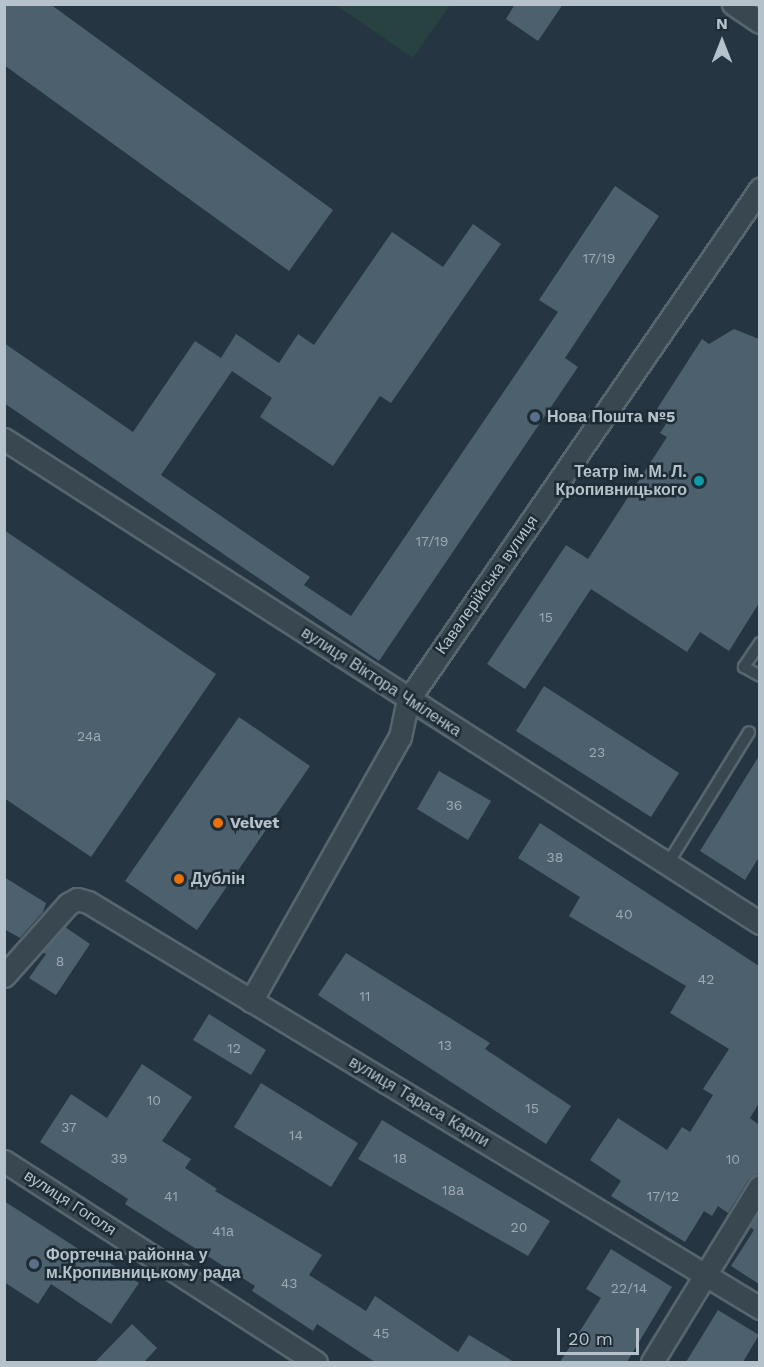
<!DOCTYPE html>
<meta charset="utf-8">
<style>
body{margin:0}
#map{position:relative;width:764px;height:1367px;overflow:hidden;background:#253642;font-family:"Work Sans",sans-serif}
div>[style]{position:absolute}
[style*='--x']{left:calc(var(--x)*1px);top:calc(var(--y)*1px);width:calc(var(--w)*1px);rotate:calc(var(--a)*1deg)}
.green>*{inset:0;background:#274241}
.building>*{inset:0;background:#4d606d}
.roads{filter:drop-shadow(2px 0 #57656e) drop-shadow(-2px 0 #57656e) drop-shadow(0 2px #57656e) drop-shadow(0 -2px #57656e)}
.lane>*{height:10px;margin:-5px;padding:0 5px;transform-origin:5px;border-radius:5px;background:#394751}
.street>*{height:21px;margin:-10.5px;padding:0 10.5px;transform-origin:10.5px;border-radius:10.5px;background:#394751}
.dots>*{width:16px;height:16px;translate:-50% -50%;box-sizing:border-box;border:3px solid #1e2c36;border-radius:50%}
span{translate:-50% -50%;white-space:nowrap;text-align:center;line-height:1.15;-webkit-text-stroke:5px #1e2c36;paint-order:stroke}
.number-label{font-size:14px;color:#9caab4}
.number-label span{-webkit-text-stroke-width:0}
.poi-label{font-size:16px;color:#b6c2cb;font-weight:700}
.left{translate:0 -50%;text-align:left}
.right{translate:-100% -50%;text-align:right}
.street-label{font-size:16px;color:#b6c2cb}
.frame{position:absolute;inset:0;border:6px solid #b6c2cb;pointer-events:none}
.north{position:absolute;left:692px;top:12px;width:60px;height:60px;-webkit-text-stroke:4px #1e2c36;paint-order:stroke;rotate:0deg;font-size:16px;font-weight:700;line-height:24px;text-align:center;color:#b6c2cb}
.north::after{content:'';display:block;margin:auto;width:21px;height:27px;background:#b6c2cb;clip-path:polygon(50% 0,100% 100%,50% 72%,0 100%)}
.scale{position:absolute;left:557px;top:1328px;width:82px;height:27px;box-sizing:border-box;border:3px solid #b6c2cb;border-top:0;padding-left:8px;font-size:18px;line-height:21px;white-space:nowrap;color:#b6c2cb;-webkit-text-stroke:4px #1e2c36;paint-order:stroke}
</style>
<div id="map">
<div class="green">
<div style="clip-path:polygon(336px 5px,450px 5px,413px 58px)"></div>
</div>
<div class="building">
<div style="clip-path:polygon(4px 4px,50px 4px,333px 210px,289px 271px,4px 65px)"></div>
<div style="clip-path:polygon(515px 4px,563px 4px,538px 41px,506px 19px)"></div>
<div style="clip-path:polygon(615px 186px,659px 216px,565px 358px,578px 367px,379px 661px,4px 403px,4px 343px,133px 432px,195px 341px,221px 358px,236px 334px,279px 363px,298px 334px,314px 345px,392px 232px,443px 267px,473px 224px,501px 244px,391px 403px,380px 396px,333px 466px,260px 417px,272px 398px,232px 371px,161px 475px,310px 577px,304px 585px,351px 616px,558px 312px,539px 300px)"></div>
<div style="clip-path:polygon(734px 329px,759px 339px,759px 603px,729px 651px,700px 632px,687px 652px,591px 589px,525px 689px,487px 664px,566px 545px,588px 559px,667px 437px,660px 433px,670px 418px,657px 409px,702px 339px,709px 344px)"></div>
<div style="clip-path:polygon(4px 530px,216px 674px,91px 857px,4px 798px)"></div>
<div style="clip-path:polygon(544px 686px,679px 773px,651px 817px,516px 731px)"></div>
<div style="clip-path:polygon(239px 717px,310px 766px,197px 930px,125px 881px)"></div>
<div style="clip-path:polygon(759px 756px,759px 857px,745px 880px,700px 851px)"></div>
<div style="clip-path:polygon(439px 771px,491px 801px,468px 840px,417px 809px)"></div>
<div style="clip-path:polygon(540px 823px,759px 966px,759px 1103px,750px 1118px,759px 1125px,759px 1173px,749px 1179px,728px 1213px,718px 1206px,712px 1216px,704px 1211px,685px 1242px,611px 1196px,621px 1181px,590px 1160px,618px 1118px,667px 1150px,682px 1127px,690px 1132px,713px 1095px,703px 1089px,729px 1049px,670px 1013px,686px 986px,569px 916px,580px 897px,518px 858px)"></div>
<div style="clip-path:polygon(4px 877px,46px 903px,43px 912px,20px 938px,4px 929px)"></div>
<div style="clip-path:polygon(65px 927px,90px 944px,56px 995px,29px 978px,46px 954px,42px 952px)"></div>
<div style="clip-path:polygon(346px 953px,490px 1043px,485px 1049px,571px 1106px,546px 1144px,318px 995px)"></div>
<div style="clip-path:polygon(209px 1014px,266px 1050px,251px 1075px,193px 1040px)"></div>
<div style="clip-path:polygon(142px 1064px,192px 1097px,162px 1141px,191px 1159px,185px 1168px,217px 1189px,215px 1191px,322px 1255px,309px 1275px,366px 1311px,375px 1296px,458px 1352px,469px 1335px,514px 1362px,375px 1362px,317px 1324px,313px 1331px,252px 1291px,255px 1286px,125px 1204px,128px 1199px,40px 1142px,71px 1094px,107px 1118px)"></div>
<div style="clip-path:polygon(261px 1083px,358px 1143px,331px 1187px,234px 1127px)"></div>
<div style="clip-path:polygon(382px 1120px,550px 1221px,528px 1256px,358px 1159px)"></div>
<div style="clip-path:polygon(4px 1201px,94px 1259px,97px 1254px,139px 1283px,111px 1324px,51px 1284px,38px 1304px,4px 1282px)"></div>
<div style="clip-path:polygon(759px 1211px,759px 1284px,731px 1266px,754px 1230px,750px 1227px)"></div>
<div style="clip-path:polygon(611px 1249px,672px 1287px,627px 1362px,560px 1362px,601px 1298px,586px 1289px)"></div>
<div style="clip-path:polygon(718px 1310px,759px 1335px,743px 1362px,686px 1362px)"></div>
<div style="clip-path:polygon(132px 1324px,157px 1348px,144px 1362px,95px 1362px)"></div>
</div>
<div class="roads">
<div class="lane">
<div style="--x:760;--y:643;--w:29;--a:124"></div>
<div style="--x:744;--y:667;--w:18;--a:29"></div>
<div style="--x:667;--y:865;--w:156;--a:-58.3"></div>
</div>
<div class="street">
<div style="--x:733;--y:4;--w:32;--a:34"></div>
<div style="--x:4;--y:439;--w:898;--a:32.63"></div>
<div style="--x:4;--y:976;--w:96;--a:-48.4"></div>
<div style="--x:68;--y:904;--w:10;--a:-29"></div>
<div style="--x:77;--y:899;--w:11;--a:15"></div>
<div style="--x:88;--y:902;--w:785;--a:31.14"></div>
<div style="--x:251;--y:1001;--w:303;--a:-60.6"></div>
<div style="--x:400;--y:737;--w:38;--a:-78"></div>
<div style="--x:408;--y:700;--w:621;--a:-55.44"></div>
<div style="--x:4;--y:1161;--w:371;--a:32.8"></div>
<div style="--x:652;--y:1362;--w:206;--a:-58.5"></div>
</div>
</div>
<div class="dots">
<div style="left:535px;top:417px;background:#5c6f8a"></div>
<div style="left:699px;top:481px;background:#0f9aa8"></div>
<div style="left:218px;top:823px;background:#e8710a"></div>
<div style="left:179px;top:879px;background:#e8710a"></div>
<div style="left:34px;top:1264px;background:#5c6f8a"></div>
</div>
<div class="number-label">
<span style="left:599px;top:258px">17/19</span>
<span style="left:432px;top:541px">17/19</span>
<span style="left:546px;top:617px">15</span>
<span style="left:89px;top:736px">24а</span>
<span style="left:597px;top:752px">23</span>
<span style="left:454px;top:805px">36</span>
<span style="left:555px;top:857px">38</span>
<span style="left:624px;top:914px">40</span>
<span style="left:60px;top:961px">8</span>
<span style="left:706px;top:979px">42</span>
<span style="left:365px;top:996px">11</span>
<span style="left:445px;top:1045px">13</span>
<span style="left:234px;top:1048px">12</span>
<span style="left:154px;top:1100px">10</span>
<span style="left:532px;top:1108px">15</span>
<span style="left:69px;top:1127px">37</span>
<span style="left:296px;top:1135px">14</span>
<span style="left:119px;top:1158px">39</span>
<span style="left:400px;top:1158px">18</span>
<span style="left:733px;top:1159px">10</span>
<span style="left:453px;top:1190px">18а</span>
<span style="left:171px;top:1196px">41</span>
<span style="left:663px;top:1196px">17/12</span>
<span style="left:519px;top:1227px">20</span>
<span style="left:223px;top:1231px">41а</span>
<span style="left:289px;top:1283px">43</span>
<span style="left:629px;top:1288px">22/14</span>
<span style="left:381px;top:1333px">45</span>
</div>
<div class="poi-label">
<span class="left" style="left:547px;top:417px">Нова Пошта №5</span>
<span class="right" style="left:687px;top:481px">Театр ім. М. Л.<br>Кропивницького</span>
<span class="left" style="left:230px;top:823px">Velvet</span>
<span class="left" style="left:191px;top:879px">Дублін</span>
<span class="left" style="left:46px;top:1264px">Фортечна районна у<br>м.Кропивницькому рада</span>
</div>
<div class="street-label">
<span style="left:487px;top:585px;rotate:-55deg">Кавалерійська вулиця</span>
<span style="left:381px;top:682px;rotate:33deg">вулиця Віктора Чміленка</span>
<span style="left:419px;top:1102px;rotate:31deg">вулиця Тараса Карпи</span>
<span style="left:70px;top:1203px;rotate:33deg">вулиця Гоголя</span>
</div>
<div class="frame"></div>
<div class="north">N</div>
<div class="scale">20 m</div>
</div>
